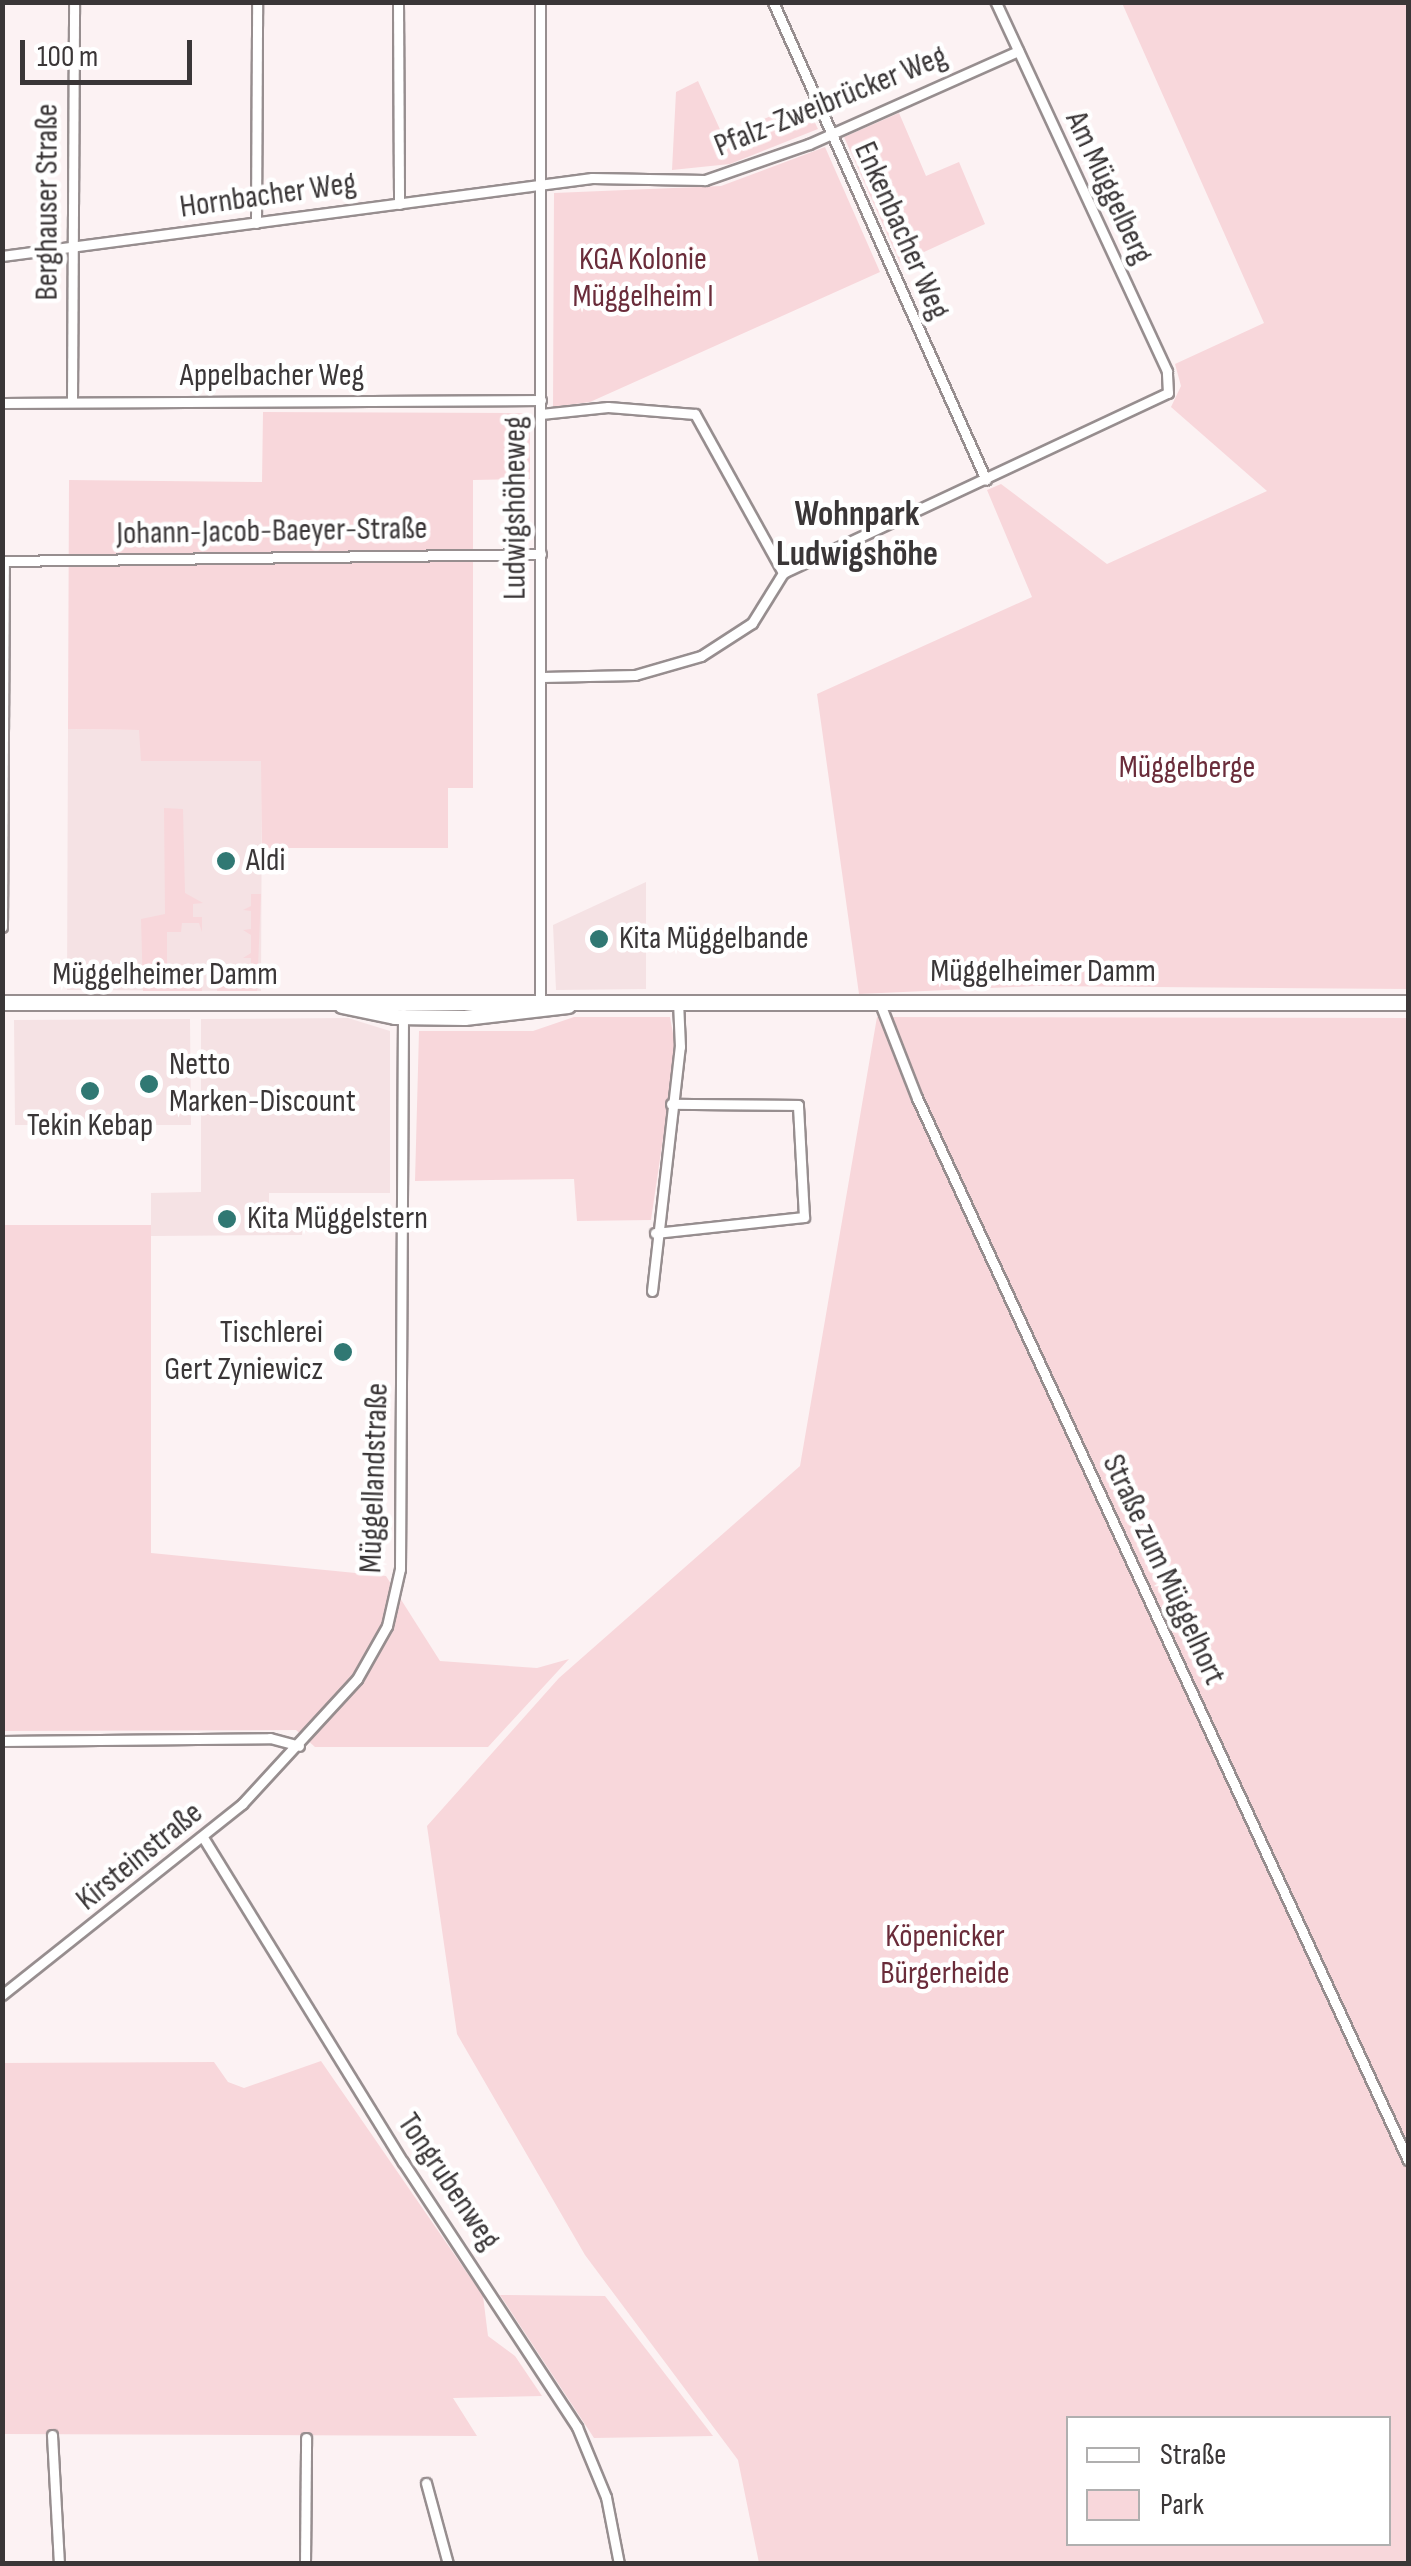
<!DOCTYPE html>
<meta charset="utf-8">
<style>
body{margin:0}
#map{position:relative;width:1411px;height:2566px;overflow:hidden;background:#fcf2f3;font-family:"Sofia Sans Condensed",sans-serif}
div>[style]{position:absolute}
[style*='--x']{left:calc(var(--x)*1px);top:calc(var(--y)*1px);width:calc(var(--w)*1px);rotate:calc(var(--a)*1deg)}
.built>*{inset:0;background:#f5e2e4}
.green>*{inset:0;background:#f8d7db}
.roads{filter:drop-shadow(2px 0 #978e8f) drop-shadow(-2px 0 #978e8f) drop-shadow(0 2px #978e8f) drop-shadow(0 -2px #978e8f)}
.minor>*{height:9px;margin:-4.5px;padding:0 4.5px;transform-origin:4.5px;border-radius:4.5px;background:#fff}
.secondary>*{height:14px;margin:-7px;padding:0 7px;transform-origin:7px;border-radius:7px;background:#fff}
.dots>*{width:28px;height:28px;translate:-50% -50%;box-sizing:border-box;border:5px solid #fff;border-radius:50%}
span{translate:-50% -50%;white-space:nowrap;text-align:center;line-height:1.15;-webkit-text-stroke:9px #fff;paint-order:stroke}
.street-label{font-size:32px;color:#3a3637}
.park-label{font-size:32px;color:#6a2c3a}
.poi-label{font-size:32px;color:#3a3637}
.left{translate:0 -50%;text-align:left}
.right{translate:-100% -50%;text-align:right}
.neighbourhood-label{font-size:35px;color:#3a3637;font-weight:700}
.frame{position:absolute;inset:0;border:5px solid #3a3637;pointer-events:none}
.legend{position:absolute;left:1066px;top:2416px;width:325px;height:130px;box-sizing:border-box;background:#fff;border:2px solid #b0afaf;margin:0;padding:12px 18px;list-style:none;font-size:30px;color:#3a3637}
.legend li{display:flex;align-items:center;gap:20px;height:50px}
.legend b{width:50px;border:2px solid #b0afaf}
.scale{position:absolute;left:20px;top:40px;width:172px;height:45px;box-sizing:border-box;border:5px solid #3a3637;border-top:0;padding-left:12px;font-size:30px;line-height:35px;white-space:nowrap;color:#3a3637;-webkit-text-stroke:8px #fff;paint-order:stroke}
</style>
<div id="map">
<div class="built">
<div style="clip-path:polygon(68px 729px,140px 730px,142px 761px,262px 761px,261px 991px,67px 990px)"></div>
<div style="clip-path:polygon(646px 882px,646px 989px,556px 990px,553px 925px)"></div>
<div style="clip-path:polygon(348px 1018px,390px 1031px,390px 1193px,269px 1193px,269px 1213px,302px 1213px,302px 1235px,151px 1236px,151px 1193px,201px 1192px,201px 1019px)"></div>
<div style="clip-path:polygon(190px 1019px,191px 1125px,15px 1125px,14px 1020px)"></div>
</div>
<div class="green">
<div style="clip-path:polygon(1122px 3px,1408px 3px,1408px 989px,1037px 986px,859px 994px,817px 694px,1032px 597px,987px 490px,1001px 484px,1107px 564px,1267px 491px,1171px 407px,1181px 386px,1175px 364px,1264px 323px)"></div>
<div style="clip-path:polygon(698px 81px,723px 136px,805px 102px,818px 129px,730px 164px,672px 170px,676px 92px)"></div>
<div style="clip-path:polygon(899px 113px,926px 176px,959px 162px,985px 224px,900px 263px,844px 137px)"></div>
<div style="clip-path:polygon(825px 147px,880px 272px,590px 402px,553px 407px,554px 193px,721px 186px)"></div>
<div style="clip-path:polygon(263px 412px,530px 413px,530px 479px,473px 480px,473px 788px,448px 788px,448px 848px,262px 848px,261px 761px,141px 761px,139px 730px,68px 729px,69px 480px,262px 482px)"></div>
<div style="clip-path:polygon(164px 808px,183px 809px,185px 893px,203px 903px,193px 904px,193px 917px,202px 917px,202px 932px,199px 923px,182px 923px,181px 932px,167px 932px,167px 971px,181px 974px,181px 983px,199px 983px,202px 974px,202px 991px,143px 991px,141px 919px,165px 914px)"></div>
<div style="clip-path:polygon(251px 894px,261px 894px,257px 991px,217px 991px,218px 974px,224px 983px,242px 983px,243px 972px,251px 972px,251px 958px,243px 958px,251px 953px,251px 935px,243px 930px,251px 929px,251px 911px,243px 910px,251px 906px)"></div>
<div style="clip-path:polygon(574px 1017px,670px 1017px,676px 1050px,651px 1220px,577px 1221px,574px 1179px,415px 1181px,419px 1031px,533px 1031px)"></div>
<div style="clip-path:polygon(evenodd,877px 1017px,1408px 1018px,1408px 2563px,759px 2563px,738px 2460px,585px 2255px,457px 2034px,427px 1826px,559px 1678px,800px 1466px,877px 1017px,1068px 2418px,1388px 2418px,1388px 2544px,1068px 2544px,1068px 2418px)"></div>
<div style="clip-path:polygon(2px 1225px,151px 1225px,151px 1553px,386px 1576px,440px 1661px,537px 1668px,569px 1659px,488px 1747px,315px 1747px,296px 1730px,3px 1731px)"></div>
<div style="clip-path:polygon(321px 2061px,483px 2296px,488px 2336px,515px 2356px,542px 2396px,453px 2398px,477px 2436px,3px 2434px,3px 2063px,214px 2062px,228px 2082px,244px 2088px)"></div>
<div style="clip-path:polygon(500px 2295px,605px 2296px,713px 2436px,594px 2438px)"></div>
</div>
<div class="roads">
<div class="minor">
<div style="--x:398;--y:2;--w:202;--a:89.7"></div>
<div style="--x:540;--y:2;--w:1004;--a:90"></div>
<div style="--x:773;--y:2;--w:523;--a:65.98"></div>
<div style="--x:256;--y:223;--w:221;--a:-89.7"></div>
<div style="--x:2;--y:256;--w:595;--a:-7.53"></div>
<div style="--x:592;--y:178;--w:113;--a:1"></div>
<div style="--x:705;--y:180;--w:110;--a:-19.1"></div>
<div style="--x:809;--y:144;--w:229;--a:-24"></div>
<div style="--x:72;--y:402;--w:400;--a:-89.7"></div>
<div style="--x:2;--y:403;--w:539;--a:-0.32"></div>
<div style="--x:541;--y:414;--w:67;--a:-6"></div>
<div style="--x:608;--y:407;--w:87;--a:4.6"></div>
<div style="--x:695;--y:414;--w:182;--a:61"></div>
<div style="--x:2;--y:561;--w:539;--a:-0.74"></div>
<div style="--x:542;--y:677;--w:93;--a:-1.2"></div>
<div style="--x:635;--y:675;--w:69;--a:-16.1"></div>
<div style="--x:701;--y:656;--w:61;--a:-32.9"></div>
<div style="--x:752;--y:623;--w:59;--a:-58.2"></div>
<div style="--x:783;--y:573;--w:425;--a:-25.1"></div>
<div style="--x:1168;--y:393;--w:22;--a:-93"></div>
<div style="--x:1167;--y:371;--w:407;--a:-114.9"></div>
<div style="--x:2;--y:927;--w:366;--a:-89.7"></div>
<div style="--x:879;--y:1001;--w:104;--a:68.6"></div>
<div style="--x:917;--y:1098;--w:1170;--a:65.19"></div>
<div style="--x:655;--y:1233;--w:150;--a:-6.1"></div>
<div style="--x:804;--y:1217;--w:112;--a:-93.1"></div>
<div style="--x:798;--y:1105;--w:127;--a:-179.5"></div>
<div style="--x:652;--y:1291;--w:246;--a:-83.5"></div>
<div style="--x:680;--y:1047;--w:46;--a:-92.5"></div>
<div style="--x:2;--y:1741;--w:268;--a:-0.6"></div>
<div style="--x:270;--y:1738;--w:30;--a:15"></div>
<div style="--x:204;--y:1839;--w:379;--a:58.4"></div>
<div style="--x:403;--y:2162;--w:317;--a:56.7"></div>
<div style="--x:577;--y:2427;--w:76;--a:67.5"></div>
<div style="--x:606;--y:2497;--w:68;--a:79"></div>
<div style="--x:2;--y:1995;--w:307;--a:-38.5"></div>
<div style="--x:242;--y:1804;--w:170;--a:-47.4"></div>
<div style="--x:357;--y:1679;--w:61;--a:-60.5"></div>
<div style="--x:387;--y:1626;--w:58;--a:-77.2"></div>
<div style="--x:400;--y:1569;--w:555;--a:-89.69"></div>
<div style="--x:52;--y:2435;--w:129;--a:86.9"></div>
<div style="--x:426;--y:2483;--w:84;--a:74.8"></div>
<div style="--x:305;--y:2564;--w:126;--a:-89.5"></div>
</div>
<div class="secondary">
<div style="--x:2;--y:1003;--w:1406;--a:0"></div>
<div style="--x:342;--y:1006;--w:54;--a:11.7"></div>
<div style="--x:395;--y:1017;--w:70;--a:0.8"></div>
<div style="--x:465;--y:1018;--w:104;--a:-6.6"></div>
</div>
</div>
<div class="dots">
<div style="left:226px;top:861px;background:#307873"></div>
<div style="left:599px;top:939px;background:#307873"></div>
<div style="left:149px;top:1084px;background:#307873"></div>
<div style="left:90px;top:1091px;background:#307873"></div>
<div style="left:227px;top:1219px;background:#307873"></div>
<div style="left:343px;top:1352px;background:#307873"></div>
</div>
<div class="street-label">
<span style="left:831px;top:102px;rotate:-22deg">Pfalz-Zweibrücker Weg</span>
<span style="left:1108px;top:188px;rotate:65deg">Am Müggelberg</span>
<span style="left:268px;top:196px;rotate:-8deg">Hornbacher Weg</span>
<span style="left:48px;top:202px;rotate:-90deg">Berghauser Straße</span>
<span style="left:901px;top:231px;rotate:66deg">Enkenbacher Weg</span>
<span style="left:272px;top:376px">Appelbacher Weg</span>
<span style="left:516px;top:508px;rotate:-90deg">Ludwigshöheweg</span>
<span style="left:272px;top:532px;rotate:-1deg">Johann-Jacob-Baeyer-Straße</span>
<span style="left:1043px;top:972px">Müggelheimer Damm</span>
<span style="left:165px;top:975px">Müggelheimer Damm</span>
<span style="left:375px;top:1478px;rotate:-88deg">Müggellandstraße</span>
<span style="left:1163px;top:1570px;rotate:65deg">Straße zum Müggelhort</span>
<span style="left:140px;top:1857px;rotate:-39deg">Kirsteinstraße</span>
<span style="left:448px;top:2182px;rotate:56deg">Tongrubenweg</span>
</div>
<div class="park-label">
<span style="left:643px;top:279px">KGA Kolonie<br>Müggelheim I</span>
<span style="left:1187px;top:768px">Müggelberge</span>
<span style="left:945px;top:1956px">Köpenicker<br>Bürgerheide</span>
</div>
<div class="poi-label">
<span class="left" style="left:246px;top:861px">Aldi</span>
<span class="left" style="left:619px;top:939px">Kita Müggelbande</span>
<span class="left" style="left:169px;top:1084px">Netto<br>Marken-Discount</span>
<span style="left:90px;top:1126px">Tekin Kebap</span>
<span class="left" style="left:247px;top:1219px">Kita Müggelstern</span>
<span class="right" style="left:323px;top:1352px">Tischlerei<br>Gert Zyniewicz</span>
</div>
<div class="neighbourhood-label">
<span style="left:857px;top:535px">Wohnpark<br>Ludwigshöhe</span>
</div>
<div class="frame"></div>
<ul class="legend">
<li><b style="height:12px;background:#fff"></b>Straße</li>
<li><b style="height:28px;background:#f8d7db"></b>Park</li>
</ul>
<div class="scale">100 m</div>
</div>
